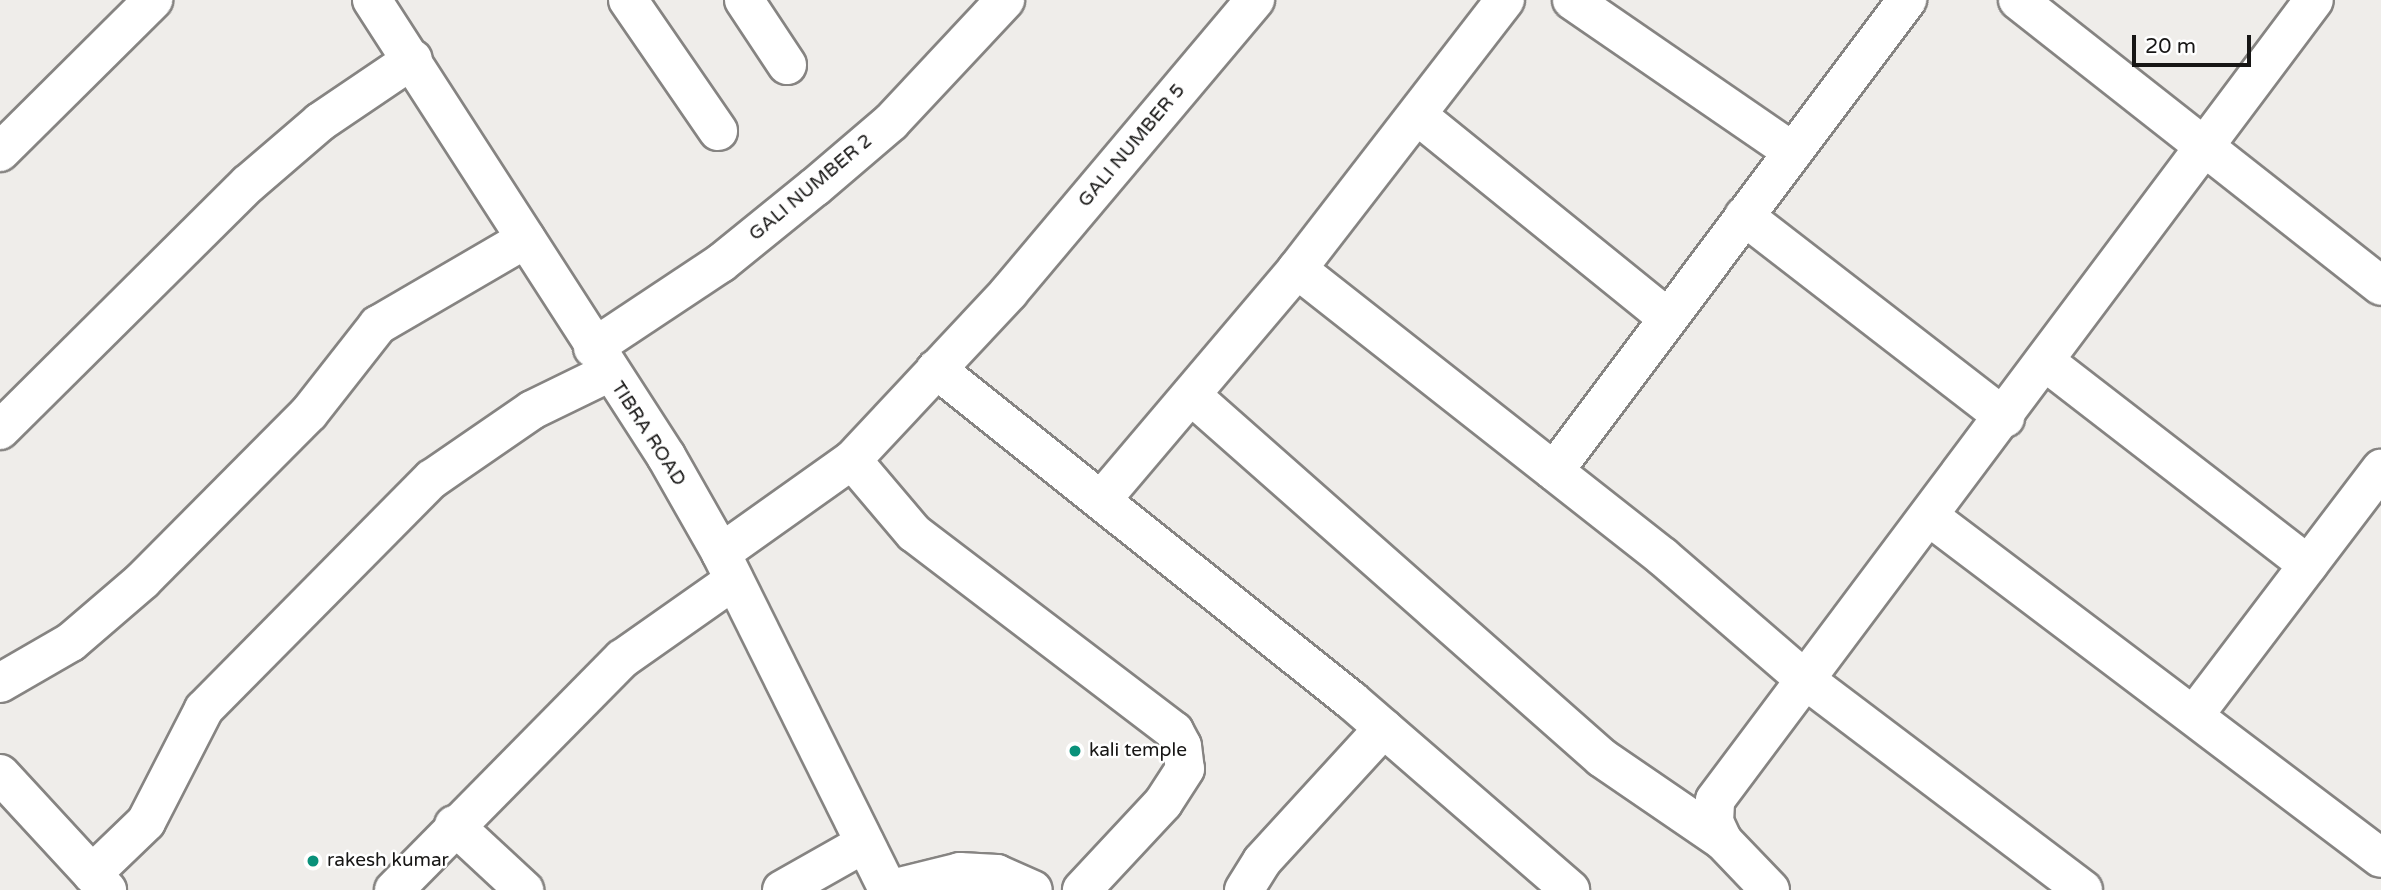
<!DOCTYPE html>
<style>
body{margin:0}
#map{position:relative;width:2381px;height:890px;overflow:hidden;background:#efedea;font-family:"Varela Round",sans-serif}
div>[style]{position:absolute}
[style*='--x']{left:calc(var(--x)*1px);top:calc(var(--y)*1px);width:calc(var(--w)*1px);rotate:calc(var(--a)*1deg)}
.roads{filter:drop-shadow(2px 0 #868482) drop-shadow(-2px 0 #868482) drop-shadow(0 2px #868482) drop-shadow(0 -2px #868482)}
.minor>*{height:38px;margin:-19px;padding:0 19px;transform-origin:19px;border-radius:19px;background:#fff}
.tertiary>*{height:38px;margin:-19px;padding:0 19px;transform-origin:19px;border-radius:19px;background:#fff}
.dots>*{width:19px;height:19px;translate:-50% -50%;box-sizing:border-box;border:4px solid #fff;border-radius:50%}
span{translate:-50% -50%;white-space:nowrap;text-align:center;line-height:1.15;-webkit-text-stroke:5px #fff;paint-order:stroke}
.street-label{font-size:19px;color:#171615}
.poi-label{font-size:19px;color:#171615}
.left{translate:0 -50%;text-align:left}
.scale{position:absolute;left:2132px;top:35px;width:119px;height:32px;box-sizing:border-box;border:4px solid #171615;border-top:0;padding-left:9px;font-size:21px;line-height:24px;white-space:nowrap;color:#171615;-webkit-text-stroke:5px #fff;paint-order:stroke}
</style>
<div id="map">
<div class="roads">
<div class="minor">
<div style="--x:628;--y:0;--w:159;--a:55.5"></div>
<div style="--x:744;--y:0;--w:78;--a:56.5"></div>
<div style="--x:1572;--y:0;--w:268;--a:34.5"></div>
<div style="--x:2018;--y:0;--w:462;--a:38.2"></div>
<div style="--x:1417;--y:115;--w:323;--a:39"></div>
<div style="--x:0;--y:152;--w:216;--a:-44.8"></div>
<div style="--x:1744;--y:216;--w:330;--a:37.7"></div>
<div style="--x:1297;--y:269;--w:466;--a:38.2"></div>
<div style="--x:1663;--y:557;--w:185;--a:40.8"></div>
<div style="--x:1803;--y:678;--w:351;--a:37.1"></div>
<div style="--x:593;--y:348;--w:154;--a:-33.6"></div>
<div style="--x:721;--y:263;--w:121;--a:-39"></div>
<div style="--x:815;--y:187;--w:100;--a:-40.5"></div>
<div style="--x:891;--y:122;--w:167;--a:-46.9"></div>
<div style="--x:2047;--y:363;--w:330;--a:37.7"></div>
<div style="--x:936;--y:369;--w:531;--a:38.58"></div>
<div style="--x:1351;--y:700;--w:290;--a:40.9"></div>
<div style="--x:1191;--y:395;--w:548;--a:41.45"></div>
<div style="--x:1602;--y:758;--w:147;--a:34.4"></div>
<div style="--x:0;--y:430;--w:349;--a:-44.8"></div>
<div style="--x:248;--y:184;--w:95;--a:-40.7"></div>
<div style="--x:320;--y:122;--w:112;--a:-34.1"></div>
<div style="--x:852;--y:460;--w:96;--a:49.7"></div>
<div style="--x:914;--y:533;--w:327;--a:37.3"></div>
<div style="--x:1174;--y:731;--w:17;--a:62"></div>
<div style="--x:1182;--y:746;--w:23;--a:83"></div>
<div style="--x:1185;--y:769;--w:40;--a:122.9"></div>
<div style="--x:1163;--y:803;--w:119;--a:133"></div>
<div style="--x:1554;--y:471;--w:589;--a:-53.15"></div>
<div style="--x:1103;--y:498;--w:300;--a:-49.7"></div>
<div style="--x:1297;--y:269;--w:340;--a:-52.3"></div>
<div style="--x:1930;--y:517;--w:565;--a:37.09"></div>
<div style="--x:721;--y:553;--w:161;--a:-35.4"></div>
<div style="--x:852;--y:460;--w:230;--a:-46.9"></div>
<div style="--x:1009;--y:292;--w:382;--a:-49.9"></div>
<div style="--x:0;--y:683;--w:82;--a:-30"></div>
<div style="--x:71;--y:642;--w:95;--a:-40.7"></div>
<div style="--x:143;--y:580;--w:235;--a:-45.2"></div>
<div style="--x:309;--y:413;--w:112;--a:-51.9"></div>
<div style="--x:378;--y:325;--w:171;--a:-30.2"></div>
<div style="--x:2195;--y:714;--w:308;--a:-52.8"></div>
<div style="--x:0;--y:774;--w:158;--a:47.3"></div>
<div style="--x:454;--y:825;--w:96;--a:42.9"></div>
<div style="--x:92;--y:874;--w:75;--a:-43.9"></div>
<div style="--x:146;--y:822;--w:127;--a:-62.8"></div>
<div style="--x:204;--y:709;--w:324;--a:-45.3"></div>
<div style="--x:432;--y:479;--w:121;--a:-34.6"></div>
<div style="--x:532;--y:410;--w:85;--a:-26"></div>
<div style="--x:394;--y:890;--w:325;--a:-45.4"></div>
<div style="--x:622;--y:659;--w:136;--a:-35.1"></div>
<div style="--x:782;--y:890;--w:95;--a:-29.5"></div>
<div style="--x:888;--y:890;--w:74;--a:-14"></div>
<div style="--x:960;--y:872;--w:37;--a:3"></div>
<div style="--x:997;--y:874;--w:39;--a:24"></div>
<div style="--x:1244;--y:890;--w:34;--a:-58"></div>
<div style="--x:1262;--y:861;--w:180;--a:-47.5"></div>
<div style="--x:1770;--y:890;--w:68;--a:-133.8"></div>
<div style="--x:1723;--y:841;--w:21;--a:-115"></div>
<div style="--x:1714;--y:822;--w:22;--a:-87"></div>
<div style="--x:1715;--y:800;--w:999;--a:-53.18"></div>
</div>
<div class="tertiary">
<div style="--x:372;--y:0;--w:543;--a:57.19"></div>
<div style="--x:666;--y:456;--w:112;--a:60.4"></div>
<div style="--x:721;--y:553;--w:376;--a:63.6"></div>
</div>
</div>
<div class="dots">
<div style="left:1075px;top:751px;background:#09917a"></div>
<div style="left:313px;top:861px;background:#09917a"></div>
</div>
<div class="street-label">
<span style="left:1132px;top:146px;rotate:-50deg">GALI NUMBER 5</span>
<span style="left:811px;top:188px;rotate:-40deg">GALI NUMBER 2</span>
<span style="left:648px;top:434px;rotate:57deg">TIBRA ROAD</span>
</div>
<div class="poi-label">
<span class="left" style="left:1089px;top:751px">kali temple</span>
<span class="left" style="left:327px;top:861px">rakesh kumar</span>
</div>
<div class="scale">20 m</div>
</div>
